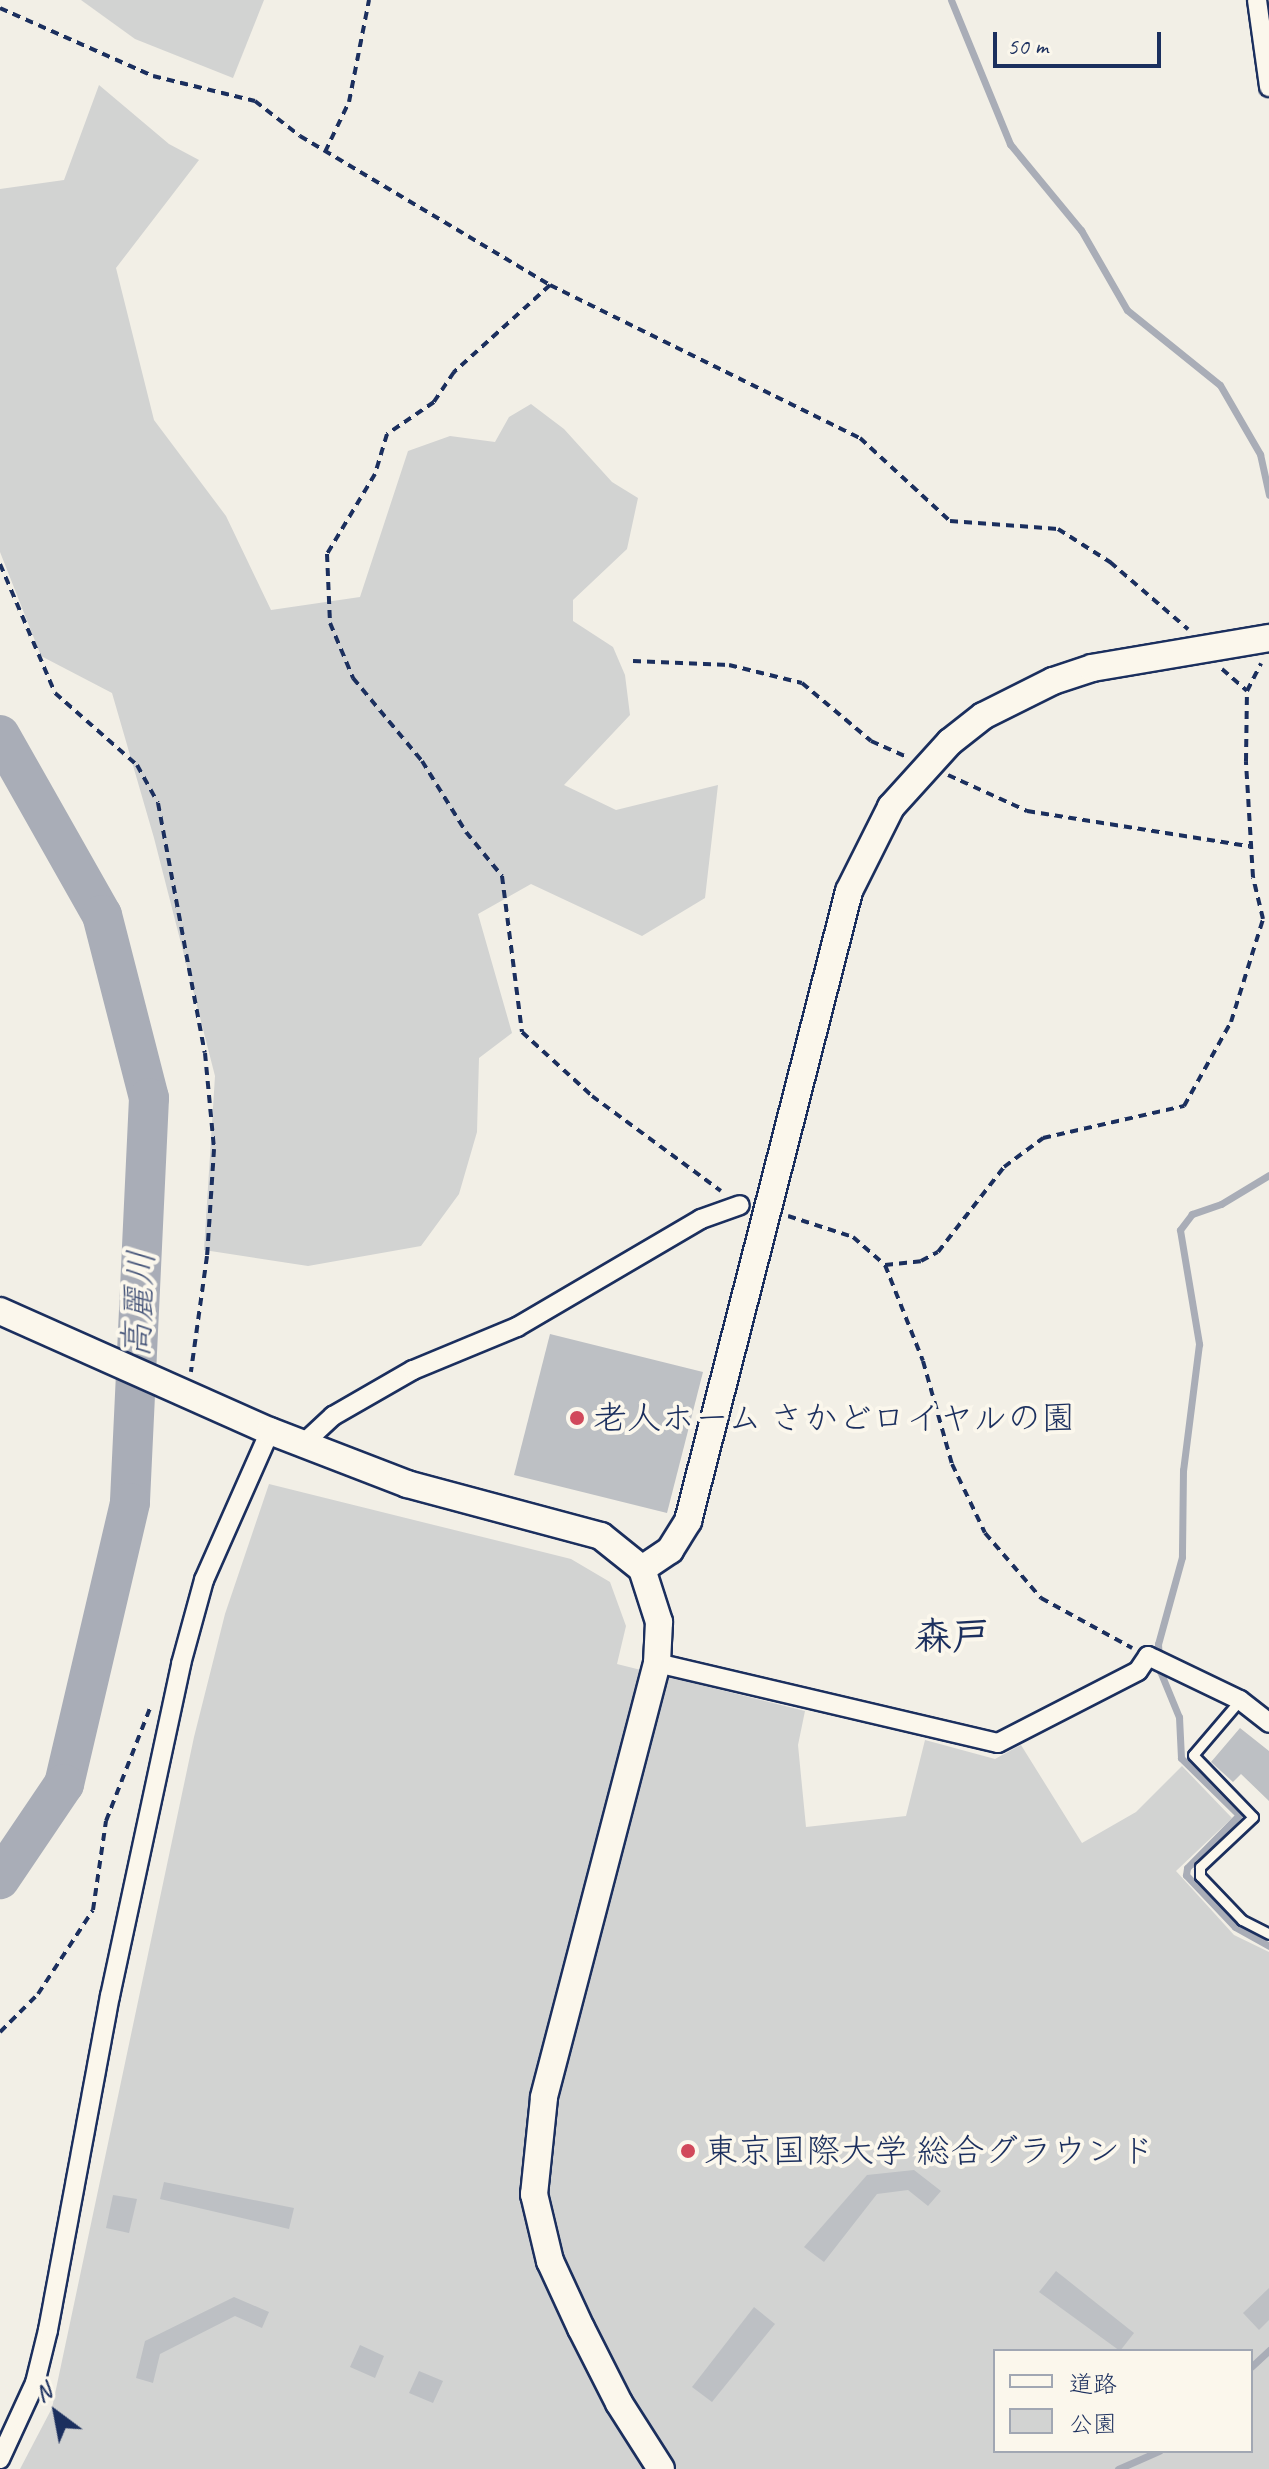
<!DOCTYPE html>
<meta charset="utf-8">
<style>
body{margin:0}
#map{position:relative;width:1269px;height:2469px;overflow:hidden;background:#f2efe6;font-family:Caveat,"Klee One",sans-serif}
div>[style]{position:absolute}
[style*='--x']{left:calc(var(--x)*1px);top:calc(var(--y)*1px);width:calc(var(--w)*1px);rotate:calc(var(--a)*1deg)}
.green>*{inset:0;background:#d2d3d2}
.stream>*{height:7px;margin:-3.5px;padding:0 3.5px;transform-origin:3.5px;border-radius:3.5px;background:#a9adb7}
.river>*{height:40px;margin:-20px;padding:0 20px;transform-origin:20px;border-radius:20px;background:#a9adb7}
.building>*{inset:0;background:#bdc0c4}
.path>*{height:4px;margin-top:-2px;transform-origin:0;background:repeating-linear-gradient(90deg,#1b2f5e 0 8px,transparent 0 14px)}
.roads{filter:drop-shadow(2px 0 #1b2f5e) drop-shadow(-2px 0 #1b2f5e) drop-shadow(0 2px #1b2f5e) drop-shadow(0 -2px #1b2f5e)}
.lane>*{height:9px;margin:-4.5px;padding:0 4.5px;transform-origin:4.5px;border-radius:4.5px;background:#fbf7ec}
.street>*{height:18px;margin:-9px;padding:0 9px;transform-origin:9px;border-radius:9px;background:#fbf7ec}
.secondary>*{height:26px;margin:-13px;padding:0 13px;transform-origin:13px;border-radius:13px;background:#fbf7ec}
.dots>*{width:22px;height:22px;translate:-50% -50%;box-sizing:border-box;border:4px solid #fbf7ec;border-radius:50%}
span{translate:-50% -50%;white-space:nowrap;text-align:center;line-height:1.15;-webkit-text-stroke:8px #fbf7ec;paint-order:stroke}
.poi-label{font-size:34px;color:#1b2f5e}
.left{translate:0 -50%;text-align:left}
.water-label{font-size:36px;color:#465579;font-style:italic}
.quarter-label{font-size:38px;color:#1b2f5e;font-weight:700}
.legend{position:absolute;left:993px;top:2349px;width:260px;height:104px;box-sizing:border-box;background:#fbf7ec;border:2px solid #a1a7b3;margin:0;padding:10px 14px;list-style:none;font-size:24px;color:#1b2f5e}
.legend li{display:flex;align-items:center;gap:16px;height:40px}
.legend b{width:40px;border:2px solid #a1a7b3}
.north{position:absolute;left:16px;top:2373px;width:80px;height:80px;-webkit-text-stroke:6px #fbf7ec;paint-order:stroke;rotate:328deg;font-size:22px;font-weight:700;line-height:32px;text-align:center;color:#1b2f5e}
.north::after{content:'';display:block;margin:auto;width:28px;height:36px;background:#1b2f5e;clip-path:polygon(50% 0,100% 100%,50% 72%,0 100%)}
.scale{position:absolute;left:993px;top:32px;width:168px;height:36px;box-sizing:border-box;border:4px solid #1b2f5e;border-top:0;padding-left:10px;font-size:24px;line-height:28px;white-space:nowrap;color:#1b2f5e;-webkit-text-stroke:6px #fbf7ec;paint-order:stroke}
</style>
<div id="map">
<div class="green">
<div style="clip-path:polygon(81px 0,264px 0,233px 78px,135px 39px)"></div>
<div style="clip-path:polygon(99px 85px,169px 144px,199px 160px,116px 268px,154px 420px,226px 516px,271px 610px,360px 597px,408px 451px,450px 436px,495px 442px,509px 417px,531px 404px,564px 429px,612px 482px,638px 498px,627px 549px,573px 600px,573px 621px,613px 647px,625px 675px,630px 715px,564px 785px,616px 810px,718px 785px,705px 898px,642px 936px,531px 884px,478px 914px,512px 1033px,479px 1058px,477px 1132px,459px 1194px,421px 1246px,308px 1266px,204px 1250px,215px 1076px,154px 838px,112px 693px,41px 656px,0 552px,0 189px,64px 180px)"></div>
<div style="clip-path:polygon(evenodd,269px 1484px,571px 1559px,610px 1582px,626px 1626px,617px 1664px,805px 1711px,798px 1745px,806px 1827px,906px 1816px,925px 1740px,995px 1759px,1021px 1745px,1082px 1843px,1136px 1812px,1182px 1766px,1232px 1818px,1176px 1871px,1234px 1935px,1269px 1952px,1269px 2469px,20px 2469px,52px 2408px,194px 1737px,225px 1614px,269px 1484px,995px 2351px,1251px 2351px,1251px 2451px,995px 2451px,995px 2351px)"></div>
</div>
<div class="stream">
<div style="--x:951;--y:0;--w:156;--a:67.7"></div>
<div style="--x:1010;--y:144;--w:112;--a:50.5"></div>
<div style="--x:1081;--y:230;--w:92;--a:60.1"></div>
<div style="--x:1127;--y:310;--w:119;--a:38.9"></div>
<div style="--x:1220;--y:385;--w:80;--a:59.9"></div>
<div style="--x:1260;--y:454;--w:42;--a:77.6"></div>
<div style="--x:1269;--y:1175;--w:56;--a:148.9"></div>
<div style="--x:1221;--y:1204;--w:31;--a:161"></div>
<div style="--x:1192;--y:1214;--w:20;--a:127"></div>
<div style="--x:1180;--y:1230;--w:116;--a:80.5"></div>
<div style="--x:1199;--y:1344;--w:127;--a:97.2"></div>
<div style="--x:1183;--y:1470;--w:87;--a:90.7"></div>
<div style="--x:1182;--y:1557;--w:90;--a:105.4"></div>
<div style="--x:1158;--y:1644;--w:27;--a:86"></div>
<div style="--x:1160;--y:1671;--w:50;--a:67.6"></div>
<div style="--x:1179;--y:1717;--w:41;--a:87.2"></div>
<div style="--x:1181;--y:1758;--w:81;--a:44.5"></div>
<div style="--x:1239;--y:1815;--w:74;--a:134.5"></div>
<div style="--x:1187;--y:1868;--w:7;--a:98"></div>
<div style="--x:1186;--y:1875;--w:71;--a:46.7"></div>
<div style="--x:1235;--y:1927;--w:39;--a:29"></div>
<div style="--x:1251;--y:2367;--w:25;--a:-43"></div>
<div style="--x:1118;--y:2469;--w:45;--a:-23.7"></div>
</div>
<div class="river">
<div style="--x:0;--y:735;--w:207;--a:60.5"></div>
<div style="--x:102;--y:915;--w:189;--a:75.6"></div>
<div style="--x:149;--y:1098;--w:405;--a:92.7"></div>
<div style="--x:130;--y:1503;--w:289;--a:103.2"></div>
<div style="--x:64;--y:1784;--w:115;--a:124"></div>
</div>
<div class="building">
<div style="clip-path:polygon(550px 1334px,703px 1372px,667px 1513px,514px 1475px)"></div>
<div style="clip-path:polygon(1240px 1728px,1269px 1751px,1269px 1801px,1241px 1774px,1233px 1782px,1211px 1762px)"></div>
<div style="clip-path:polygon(914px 2170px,941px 2191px,928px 2206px,908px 2190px,877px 2194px,824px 2262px,804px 2247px,867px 2175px)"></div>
<div style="clip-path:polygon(164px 2182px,294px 2208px,289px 2229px,160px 2199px)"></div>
<div style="clip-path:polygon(113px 2195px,137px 2199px,129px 2233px,106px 2228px)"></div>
<div style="clip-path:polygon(1056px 2271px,1134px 2333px,1120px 2351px,1039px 2292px)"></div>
<div style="clip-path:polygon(1269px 2288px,1269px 2320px,1259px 2330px,1243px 2313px)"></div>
<div style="clip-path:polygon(234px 2297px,269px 2312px,262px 2328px,235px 2316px,160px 2354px,153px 2383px,136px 2378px,145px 2341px)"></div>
<div style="clip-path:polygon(754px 2307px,775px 2324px,712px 2402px,692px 2387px)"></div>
<div style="clip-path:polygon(360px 2345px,384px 2356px,375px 2378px,350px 2367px)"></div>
<div style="clip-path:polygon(419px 2371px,443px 2381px,433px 2403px,409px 2393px)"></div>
</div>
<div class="path">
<div style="--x:0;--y:8;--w:167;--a:24"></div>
<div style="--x:153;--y:76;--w:105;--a:13.8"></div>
<div style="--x:255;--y:101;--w:57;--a:37.9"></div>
<div style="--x:300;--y:136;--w:291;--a:30.8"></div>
<div style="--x:550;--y:285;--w:346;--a:26.3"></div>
<div style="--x:860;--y:438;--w:122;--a:42.7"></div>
<div style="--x:950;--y:521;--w:108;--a:4.2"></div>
<div style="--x:1058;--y:529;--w:62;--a:32.4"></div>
<div style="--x:1110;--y:562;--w:103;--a:40.7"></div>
<div style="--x:325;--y:152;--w:55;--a:-64.4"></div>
<div style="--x:349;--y:102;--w:104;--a:-78.9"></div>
<div style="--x:550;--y:285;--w:130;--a:137.8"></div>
<div style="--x:454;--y:372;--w:36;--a:124"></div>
<div style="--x:434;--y:402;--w:57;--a:145.8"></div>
<div style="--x:387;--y:434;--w:42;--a:106.7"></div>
<div style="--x:375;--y:474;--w:93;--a:121"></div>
<div style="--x:327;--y:554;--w:69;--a:87.5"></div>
<div style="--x:330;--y:623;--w:60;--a:67.3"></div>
<div style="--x:353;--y:678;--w:108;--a:50.3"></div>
<div style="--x:422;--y:761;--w:84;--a:58.2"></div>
<div style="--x:466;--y:832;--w:57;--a:50.7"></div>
<div style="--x:502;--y:876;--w:157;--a:82.7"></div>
<div style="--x:522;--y:1032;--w:95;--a:42.4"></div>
<div style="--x:592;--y:1096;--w:160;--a:36.4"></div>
<div style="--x:0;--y:564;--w:140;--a:66.9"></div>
<div style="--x:55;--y:693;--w:109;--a:41.3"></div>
<div style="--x:137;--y:765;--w:43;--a:61.1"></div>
<div style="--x:158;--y:803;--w:254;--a:79.4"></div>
<div style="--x:205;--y:1053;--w:96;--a:84.6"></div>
<div style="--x:214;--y:1149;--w:107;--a:93.7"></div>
<div style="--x:207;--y:1256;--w:117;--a:97.9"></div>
<div style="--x:633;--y:661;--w:96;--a:2.4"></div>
<div style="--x:729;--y:665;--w:75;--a:13.9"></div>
<div style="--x:802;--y:683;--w:90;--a:40"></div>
<div style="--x:871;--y:741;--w:39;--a:24"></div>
<div style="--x:1222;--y:669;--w:33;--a:41"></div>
<div style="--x:948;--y:775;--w:87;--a:24.5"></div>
<div style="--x:1027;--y:811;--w:225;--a:9"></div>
<div style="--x:788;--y:1216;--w:68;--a:17.9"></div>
<div style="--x:853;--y:1237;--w:43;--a:41.2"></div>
<div style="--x:885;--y:1265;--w:103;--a:68.4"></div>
<div style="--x:923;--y:1361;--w:107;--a:74.3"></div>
<div style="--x:952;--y:1464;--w:76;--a:64.4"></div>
<div style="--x:985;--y:1533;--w:86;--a:49.3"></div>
<div style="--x:1041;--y:1598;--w:104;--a:28.8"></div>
<div style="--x:885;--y:1265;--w:36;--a:-6"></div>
<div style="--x:921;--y:1261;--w:19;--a:-28"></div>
<div style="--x:938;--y:1252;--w:108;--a:-52.2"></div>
<div style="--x:1004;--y:1167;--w:49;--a:-36.6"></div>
<div style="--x:1043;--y:1138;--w:145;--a:-12.8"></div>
<div style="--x:1184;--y:1106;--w:96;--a:-60.8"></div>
<div style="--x:1231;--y:1022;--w:108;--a:-72.7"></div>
<div style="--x:1263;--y:919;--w:43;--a:-103.4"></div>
<div style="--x:1253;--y:877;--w:116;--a:-93.5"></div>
<div style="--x:1246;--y:761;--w:70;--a:-89.2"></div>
<div style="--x:1247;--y:691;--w:31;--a:-63"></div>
<div style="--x:0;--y:2032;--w:54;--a:-45"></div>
<div style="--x:38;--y:1994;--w:100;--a:-56.8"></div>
<div style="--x:93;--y:1910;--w:90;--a:-81.7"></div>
<div style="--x:106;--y:1821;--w:121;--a:-68.7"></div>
</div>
<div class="roads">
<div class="lane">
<div style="--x:1240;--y:1700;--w:72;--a:130.5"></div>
<div style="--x:1193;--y:1755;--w:86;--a:45.9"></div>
<div style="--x:1253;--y:1817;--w:73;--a:136.7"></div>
<div style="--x:1200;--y:1867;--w:9;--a:90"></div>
<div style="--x:1200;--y:1876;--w:61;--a:46.3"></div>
<div style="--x:1242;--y:1920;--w:30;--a:27"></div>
</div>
<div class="street">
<div style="--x:1257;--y:0;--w:88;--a:82.1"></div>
<div style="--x:304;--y:1443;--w:40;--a:-43"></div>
<div style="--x:333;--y:1416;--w:92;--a:-29.9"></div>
<div style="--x:413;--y:1370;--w:113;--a:-22.5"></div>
<div style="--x:517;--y:1327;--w:213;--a:-30.4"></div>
<div style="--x:701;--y:1219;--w:41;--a:-19.7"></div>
<div style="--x:657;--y:1663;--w:350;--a:13.2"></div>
<div style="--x:998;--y:1743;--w:157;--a:-27.2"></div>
<div style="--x:1138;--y:1671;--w:18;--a:-56"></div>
<div style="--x:1148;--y:1656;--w:102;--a:25.6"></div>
<div style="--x:1240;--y:1700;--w:37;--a:38"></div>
<div style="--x:0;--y:2459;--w:84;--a:-65.3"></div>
<div style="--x:35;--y:2383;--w:55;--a:-76.2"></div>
<div style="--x:48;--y:2330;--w:340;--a:-79.5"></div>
<div style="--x:110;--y:1996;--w:340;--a:-77.9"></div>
<div style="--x:181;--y:1664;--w:87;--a:-74.7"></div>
<div style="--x:204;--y:1580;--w:163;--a:-66.1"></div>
</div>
<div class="secondary">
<div style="--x:0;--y:1311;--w:295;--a:24"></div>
<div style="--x:270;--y:1431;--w:147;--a:21.1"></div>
<div style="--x:407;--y:1484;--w:201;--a:15"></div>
<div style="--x:601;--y:1536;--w:53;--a:38.8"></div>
<div style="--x:642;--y:1569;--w:56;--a:72.2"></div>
<div style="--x:659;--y:1622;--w:41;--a:92.8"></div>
<div style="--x:657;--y:1663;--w:449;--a:104.6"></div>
<div style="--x:544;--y:2098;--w:97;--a:95.9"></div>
<div style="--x:534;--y:2194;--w:69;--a:76.6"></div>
<div style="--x:550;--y:2261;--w:74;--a:65.2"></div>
<div style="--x:581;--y:2328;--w:84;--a:63.1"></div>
<div style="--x:619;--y:2403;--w:78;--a:57.5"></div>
<div style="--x:642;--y:1569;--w:34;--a:-34"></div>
<div style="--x:670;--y:1550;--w:34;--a:-58"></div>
<div style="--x:688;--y:1521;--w:650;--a:-75.66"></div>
<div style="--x:849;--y:891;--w:94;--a:-63.4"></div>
<div style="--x:891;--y:807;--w:88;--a:-47.8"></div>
<div style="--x:950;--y:742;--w:42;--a:-38.2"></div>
<div style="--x:983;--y:716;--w:78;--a:-26.6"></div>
<div style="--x:1053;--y:681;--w:41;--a:-18.4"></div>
<div style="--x:1092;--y:668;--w:180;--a:-9.6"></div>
</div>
</div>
<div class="dots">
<div style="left:577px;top:1418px;background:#d1495b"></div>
<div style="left:688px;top:2151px;background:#d1495b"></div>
</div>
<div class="poi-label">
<span class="left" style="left:593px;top:1418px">老人ホーム さかどロイヤルの園</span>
<span class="left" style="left:704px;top:2151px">東京国際大学 総合グラウンド</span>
</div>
<div class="water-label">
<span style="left:139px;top:1304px;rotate:-87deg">高麗川</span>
</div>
<div class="quarter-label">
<span style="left:952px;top:1637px">森戸</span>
</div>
<ul class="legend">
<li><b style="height:10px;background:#fbf7ec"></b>道路</li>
<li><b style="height:22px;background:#d2d3d2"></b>公園</li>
</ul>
<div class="north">N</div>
<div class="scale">50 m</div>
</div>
